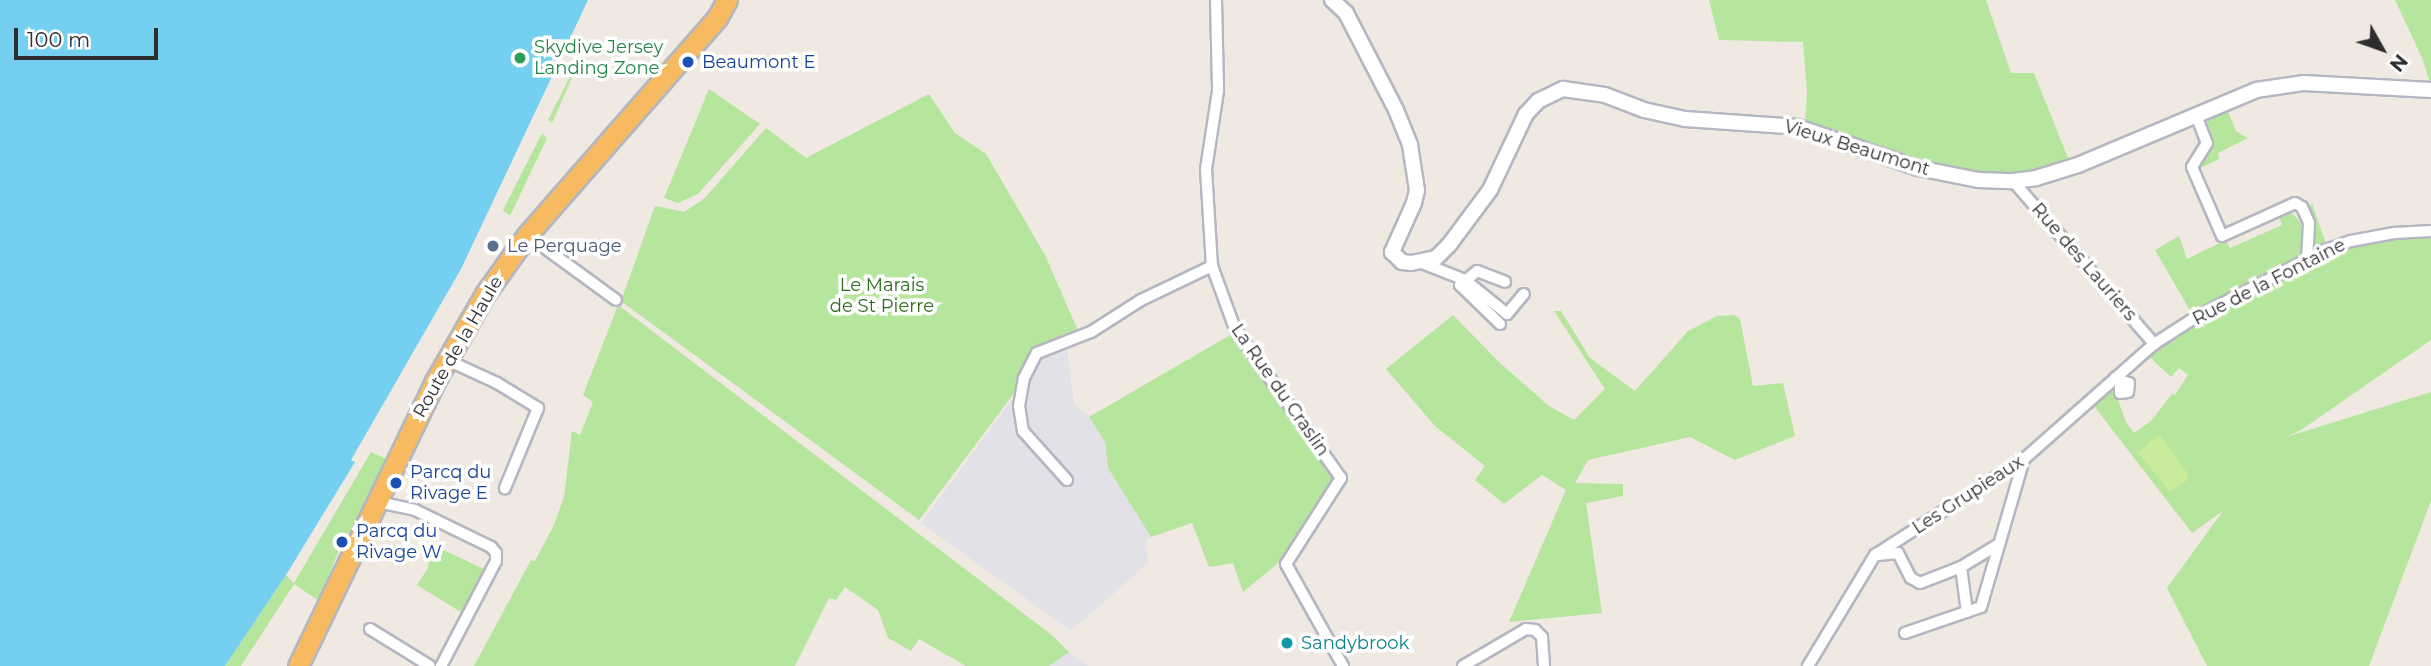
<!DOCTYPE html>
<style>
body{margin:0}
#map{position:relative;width:2431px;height:666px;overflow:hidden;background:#efe9e1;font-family:Montserrat,sans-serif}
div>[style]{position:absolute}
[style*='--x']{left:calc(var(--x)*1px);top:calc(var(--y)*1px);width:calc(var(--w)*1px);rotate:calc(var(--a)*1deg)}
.industrial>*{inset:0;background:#e3e1e8}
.green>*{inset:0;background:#b6e59e}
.pitch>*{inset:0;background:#c9ec9a}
.water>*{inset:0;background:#75cff0}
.roads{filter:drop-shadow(2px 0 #b4b7c1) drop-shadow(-2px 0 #b4b7c1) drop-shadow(0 2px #b4b7c1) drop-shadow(0 -2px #b4b7c1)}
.minor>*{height:10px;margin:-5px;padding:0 5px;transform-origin:5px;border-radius:5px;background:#fff}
.tertiary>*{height:14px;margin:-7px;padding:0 7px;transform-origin:7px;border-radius:7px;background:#fff}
.trunk>*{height:19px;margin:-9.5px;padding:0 9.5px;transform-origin:9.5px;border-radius:9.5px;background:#f8ba60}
.dots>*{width:19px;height:19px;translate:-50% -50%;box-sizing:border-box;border:4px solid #fff;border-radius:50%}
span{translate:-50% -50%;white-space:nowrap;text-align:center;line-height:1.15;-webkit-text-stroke:7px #fff;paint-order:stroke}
.leisure-label{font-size:18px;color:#27864d}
.left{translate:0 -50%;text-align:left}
.transit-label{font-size:18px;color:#164399}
.street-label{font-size:18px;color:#2e2e2e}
.service-label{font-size:18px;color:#4e5e75}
.park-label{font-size:18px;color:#2c6e1b}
.culture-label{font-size:18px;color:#0d838f}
.north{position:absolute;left:2347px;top:14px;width:70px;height:70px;-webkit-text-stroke:5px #fff;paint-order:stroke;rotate:130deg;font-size:19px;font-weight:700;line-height:28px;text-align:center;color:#2e2e2e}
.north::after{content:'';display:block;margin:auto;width:24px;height:32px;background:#2e2e2e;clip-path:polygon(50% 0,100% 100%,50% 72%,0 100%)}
.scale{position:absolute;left:14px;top:28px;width:144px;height:32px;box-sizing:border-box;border:4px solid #2e2e2e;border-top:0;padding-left:9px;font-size:21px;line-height:24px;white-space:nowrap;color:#2e2e2e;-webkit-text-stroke:5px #fff;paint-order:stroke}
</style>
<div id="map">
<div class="industrial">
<div style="clip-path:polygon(1067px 348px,1074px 404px,1089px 417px,1105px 442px,1108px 468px,1151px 537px,1146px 541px,1148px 563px,1071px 631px,921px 523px,1041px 360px)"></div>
<div style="clip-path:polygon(1069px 652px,1088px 666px,1049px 666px)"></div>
</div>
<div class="green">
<div style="clip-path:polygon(1709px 0,1986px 0,2011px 73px,2034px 73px,2070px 163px,2014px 178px,1945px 169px,1805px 126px,1807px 92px,1803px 42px,1719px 40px)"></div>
<div style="clip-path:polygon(2395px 0,2431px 0,2431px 87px,2423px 60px)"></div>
<div style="clip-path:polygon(589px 39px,552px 123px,548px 120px)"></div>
<div style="clip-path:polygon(709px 89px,760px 124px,698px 194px,678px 203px,664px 198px)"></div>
<div style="clip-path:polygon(929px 94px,955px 133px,986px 154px,1045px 255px,1079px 333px,1032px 351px,1015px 392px,919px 520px,621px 301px,655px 206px,684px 212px,704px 199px,766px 128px,806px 158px)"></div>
<div style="clip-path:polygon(2227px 109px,2236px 131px,2248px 138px,2218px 153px,2219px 159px,2200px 168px,2212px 146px,2207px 123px,2210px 118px)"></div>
<div style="clip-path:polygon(542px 133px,547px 138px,510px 216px,503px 210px)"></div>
<div style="clip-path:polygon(2312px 203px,2327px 247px,2313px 254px,2314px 224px,2309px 208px)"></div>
<div style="clip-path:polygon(2291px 213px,2299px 220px,2303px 230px,2300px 259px,2191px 312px,2155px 250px,2179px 236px,2187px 259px,2226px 240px,2230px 248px,2282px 225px,2279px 217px)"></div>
<div style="clip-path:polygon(2431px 231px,2431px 340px,2301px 430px,2283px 438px,2431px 392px,2431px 501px,2369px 666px,2207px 666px,2167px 588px,2223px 511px,2192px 533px,2094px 406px,2107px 392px,2115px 392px,2126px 422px,2134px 433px,2151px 421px,2172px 394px,2175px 395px,2188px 375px,2179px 368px,2171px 377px,2158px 365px,2146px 353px,2154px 344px,2326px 250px)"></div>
<div style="clip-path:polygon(618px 305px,1053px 636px,1069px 652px,1049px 666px,966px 666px,919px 639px,911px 651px,888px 638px,878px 610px,845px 587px,836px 600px,829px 598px,795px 666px,474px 666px,531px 560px,535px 561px,554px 525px,564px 497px,572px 431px,580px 435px,593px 402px,583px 395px)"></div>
<div style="clip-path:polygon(1554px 311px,1561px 311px,1590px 358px,1635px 391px,1688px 331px,1717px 316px,1734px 315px,1740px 319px,1753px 386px,1783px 383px,1795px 436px,1735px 460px,1690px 437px,1588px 460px,1575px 483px,1623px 484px,1623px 496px,1586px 503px,1602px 613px,1509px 622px,1566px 490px,1542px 475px,1504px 504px,1475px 480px,1485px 466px,1435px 426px,1386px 369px,1453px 315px,1500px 363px,1549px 406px,1574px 420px,1605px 389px)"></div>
<div style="clip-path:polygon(1232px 334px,1334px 480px,1283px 559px,1243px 592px,1233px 563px,1209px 567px,1192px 523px,1151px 537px,1108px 468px,1105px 442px,1089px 417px)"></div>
<div style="clip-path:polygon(371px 452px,389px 460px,358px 520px,342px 542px,319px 601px,294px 584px,241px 666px,225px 666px,286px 575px,294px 583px)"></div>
<div style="clip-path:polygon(439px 548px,484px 569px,464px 614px,417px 585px,428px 568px,430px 552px)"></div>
</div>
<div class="pitch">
<div style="clip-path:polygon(2156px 436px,2160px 436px,2188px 474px,2186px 481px,2170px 492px,2138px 453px)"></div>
</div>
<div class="water">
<div style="clip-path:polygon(0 0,588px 0,461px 269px,351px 460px,355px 462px,286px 575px,225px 666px,0 666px)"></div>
</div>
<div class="roads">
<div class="minor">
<div style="--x:1216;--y:0;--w:91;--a:88.7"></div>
<div style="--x:1218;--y:91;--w:79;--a:98.7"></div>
<div style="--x:1206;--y:169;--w:97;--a:86.5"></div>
<div style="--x:1212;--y:266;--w:67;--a:69.9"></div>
<div style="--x:1235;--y:329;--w:183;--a:54.6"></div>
<div style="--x:1341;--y:478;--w:102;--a:122.6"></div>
<div style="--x:1286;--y:564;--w:117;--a:60.8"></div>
<div style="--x:2196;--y:115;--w:30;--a:69"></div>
<div style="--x:2207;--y:143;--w:28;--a:122"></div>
<div style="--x:2192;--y:167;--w:75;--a:66.5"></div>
<div style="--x:2222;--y:236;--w:80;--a:-24.3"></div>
<div style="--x:2295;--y:203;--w:8;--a:30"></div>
<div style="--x:2302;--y:207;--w:17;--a:66"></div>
<div style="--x:2309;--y:223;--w:36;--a:93"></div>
<div style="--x:2013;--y:181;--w:216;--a:49.1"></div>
<div style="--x:527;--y:235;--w:110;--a:36.1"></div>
<div style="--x:1422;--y:263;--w:46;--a:21.6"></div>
<div style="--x:1465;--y:280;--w:54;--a:39"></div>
<div style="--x:1507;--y:314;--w:26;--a:-50"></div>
<div style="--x:1500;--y:324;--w:56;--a:-135.7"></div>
<div style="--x:1460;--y:285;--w:22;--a:-39"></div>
<div style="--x:1477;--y:271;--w:30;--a:21"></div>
<div style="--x:447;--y:360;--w:55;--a:24.7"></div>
<div style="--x:497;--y:383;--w:48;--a:31.4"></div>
<div style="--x:538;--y:408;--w:87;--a:112.4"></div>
<div style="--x:2115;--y:378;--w:15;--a:20"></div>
<div style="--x:2129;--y:383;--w:9;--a:96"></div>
<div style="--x:2128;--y:392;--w:8;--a:173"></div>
<div style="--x:2120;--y:393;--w:11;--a:-90"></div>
<div style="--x:1067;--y:480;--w:66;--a:-131.9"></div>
<div style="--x:1023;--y:431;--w:25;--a:-99"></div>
<div style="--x:1019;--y:406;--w:28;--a:-80"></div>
<div style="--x:1024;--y:378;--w:28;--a:-63"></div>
<div style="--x:1037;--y:353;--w:58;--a:-21.3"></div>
<div style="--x:1091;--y:332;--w:59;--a:-32.6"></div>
<div style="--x:1141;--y:300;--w:79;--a:-25.6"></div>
<div style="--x:378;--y:502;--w:38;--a:12"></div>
<div style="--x:415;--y:510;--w:85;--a:26"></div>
<div style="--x:491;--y:547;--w:8;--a:50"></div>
<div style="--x:496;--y:553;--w:8;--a:90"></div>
<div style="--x:496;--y:561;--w:119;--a:117.6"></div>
<div style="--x:1878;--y:555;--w:20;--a:-6"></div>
<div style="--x:1898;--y:553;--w:28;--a:63"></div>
<div style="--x:1911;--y:578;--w:10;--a:29"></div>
<div style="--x:1920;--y:583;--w:44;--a:-21.3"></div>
<div style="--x:1967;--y:612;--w:45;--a:-97.6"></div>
<div style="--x:1961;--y:567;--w:44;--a:-31.2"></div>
<div style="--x:370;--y:629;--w:70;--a:31.7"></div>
<div style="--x:1905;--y:633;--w:80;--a:-18.9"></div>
<div style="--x:1981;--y:607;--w:154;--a:-73.8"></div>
<div style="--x:1463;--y:666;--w:73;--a:-30.4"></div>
<div style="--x:1526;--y:629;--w:9;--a:6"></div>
<div style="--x:1535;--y:630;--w:10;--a:45"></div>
<div style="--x:1542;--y:637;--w:29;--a:86"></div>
<div style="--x:1808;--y:666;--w:130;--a:-58.9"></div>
<div style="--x:1875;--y:555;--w:177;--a:-32.8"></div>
<div style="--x:2024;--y:459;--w:174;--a:-41.5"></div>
<div style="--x:2154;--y:344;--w:50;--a:-32.7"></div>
<div style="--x:2196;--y:317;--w:146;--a:-27.3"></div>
<div style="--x:2326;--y:250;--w:27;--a:-20"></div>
<div style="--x:2351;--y:241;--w:44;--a:-10.5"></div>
<div style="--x:2394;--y:233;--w:37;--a:-3"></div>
</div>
<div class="tertiary">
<div style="--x:1332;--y:0;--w:19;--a:43"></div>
<div style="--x:1346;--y:13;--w:109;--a:62.7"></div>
<div style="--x:1396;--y:110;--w:38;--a:68"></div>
<div style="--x:1410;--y:145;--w:46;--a:81.2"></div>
<div style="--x:1417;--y:190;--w:13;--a:103"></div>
<div style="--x:1414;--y:203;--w:54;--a:114.2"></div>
<div style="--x:1392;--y:252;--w:14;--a:45"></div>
<div style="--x:1402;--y:262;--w:9;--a:6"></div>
<div style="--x:1411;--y:263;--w:25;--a:-11"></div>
<div style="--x:1436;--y:258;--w:18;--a:-45"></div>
<div style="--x:1449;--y:245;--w:69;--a:-53.3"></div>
<div style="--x:1490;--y:190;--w:84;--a:-64.7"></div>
<div style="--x:1526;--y:114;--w:18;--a:-47"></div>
<div style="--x:1538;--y:101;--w:28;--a:-26"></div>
<div style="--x:1563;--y:89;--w:42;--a:8.1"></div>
<div style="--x:1605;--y:95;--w:42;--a:21"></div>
<div style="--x:1644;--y:110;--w:42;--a:12.4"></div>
<div style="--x:1685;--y:119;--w:113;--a:4"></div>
<div style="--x:1798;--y:127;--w:127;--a:18.9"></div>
<div style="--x:1918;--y:168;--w:61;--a:11.3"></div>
<div style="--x:1978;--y:180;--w:35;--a:2"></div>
<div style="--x:2013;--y:181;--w:23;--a:-7"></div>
<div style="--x:2036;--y:178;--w:44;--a:-17.2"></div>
<div style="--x:2078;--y:165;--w:193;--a:-22.8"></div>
<div style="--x:2256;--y:90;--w:49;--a:-8.3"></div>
<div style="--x:2304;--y:83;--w:127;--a:3.2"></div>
</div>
<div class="trunk">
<div style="--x:298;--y:666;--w:314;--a:-64.3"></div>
<div style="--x:434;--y:383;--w:103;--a:-60.2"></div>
<div style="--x:485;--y:294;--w:72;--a:-54.6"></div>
<div style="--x:527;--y:235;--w:288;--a:-48.8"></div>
<div style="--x:717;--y:18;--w:21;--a:-61"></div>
</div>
</div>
<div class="dots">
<div style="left:520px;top:58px;background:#2e9e5b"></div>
<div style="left:688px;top:62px;background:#1a4fb4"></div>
<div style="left:493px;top:246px;background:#5c6f8a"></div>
<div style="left:396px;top:483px;background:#1a4fb4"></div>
<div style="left:342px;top:542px;background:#1a4fb4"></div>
<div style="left:1287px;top:643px;background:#0f9aa8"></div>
</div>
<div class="leisure-label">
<span class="left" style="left:534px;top:58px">Skydive Jersey<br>Landing Zone</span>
</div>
<div class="transit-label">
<span class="left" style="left:702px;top:62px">Beaumont E</span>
<span class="left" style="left:410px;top:483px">Parcq du<br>Rivage E</span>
<span class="left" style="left:356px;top:542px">Parcq du<br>Rivage W</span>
</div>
<div class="street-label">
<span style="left:1857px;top:148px;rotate:17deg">Vieux Beaumont</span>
<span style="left:2084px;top:262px;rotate:49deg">Rue des Lauriers</span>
<span style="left:2269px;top:282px;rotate:-27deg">Rue de la Fontaine</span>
<span style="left:458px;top:347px;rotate:-60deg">Route de la Haule</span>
<span style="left:1280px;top:390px;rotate:55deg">La Rue du Craslin</span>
<span style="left:1968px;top:495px;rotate:-33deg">Les Grupieaux</span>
</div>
<div class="service-label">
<span class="left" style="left:507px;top:246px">Le Perquage</span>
</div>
<div class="park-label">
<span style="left:882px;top:296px">Le Marais<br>de St Pierre</span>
</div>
<div class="culture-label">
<span class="left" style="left:1301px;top:643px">Sandybrook</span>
</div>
<div class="north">N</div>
<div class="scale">100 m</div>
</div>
